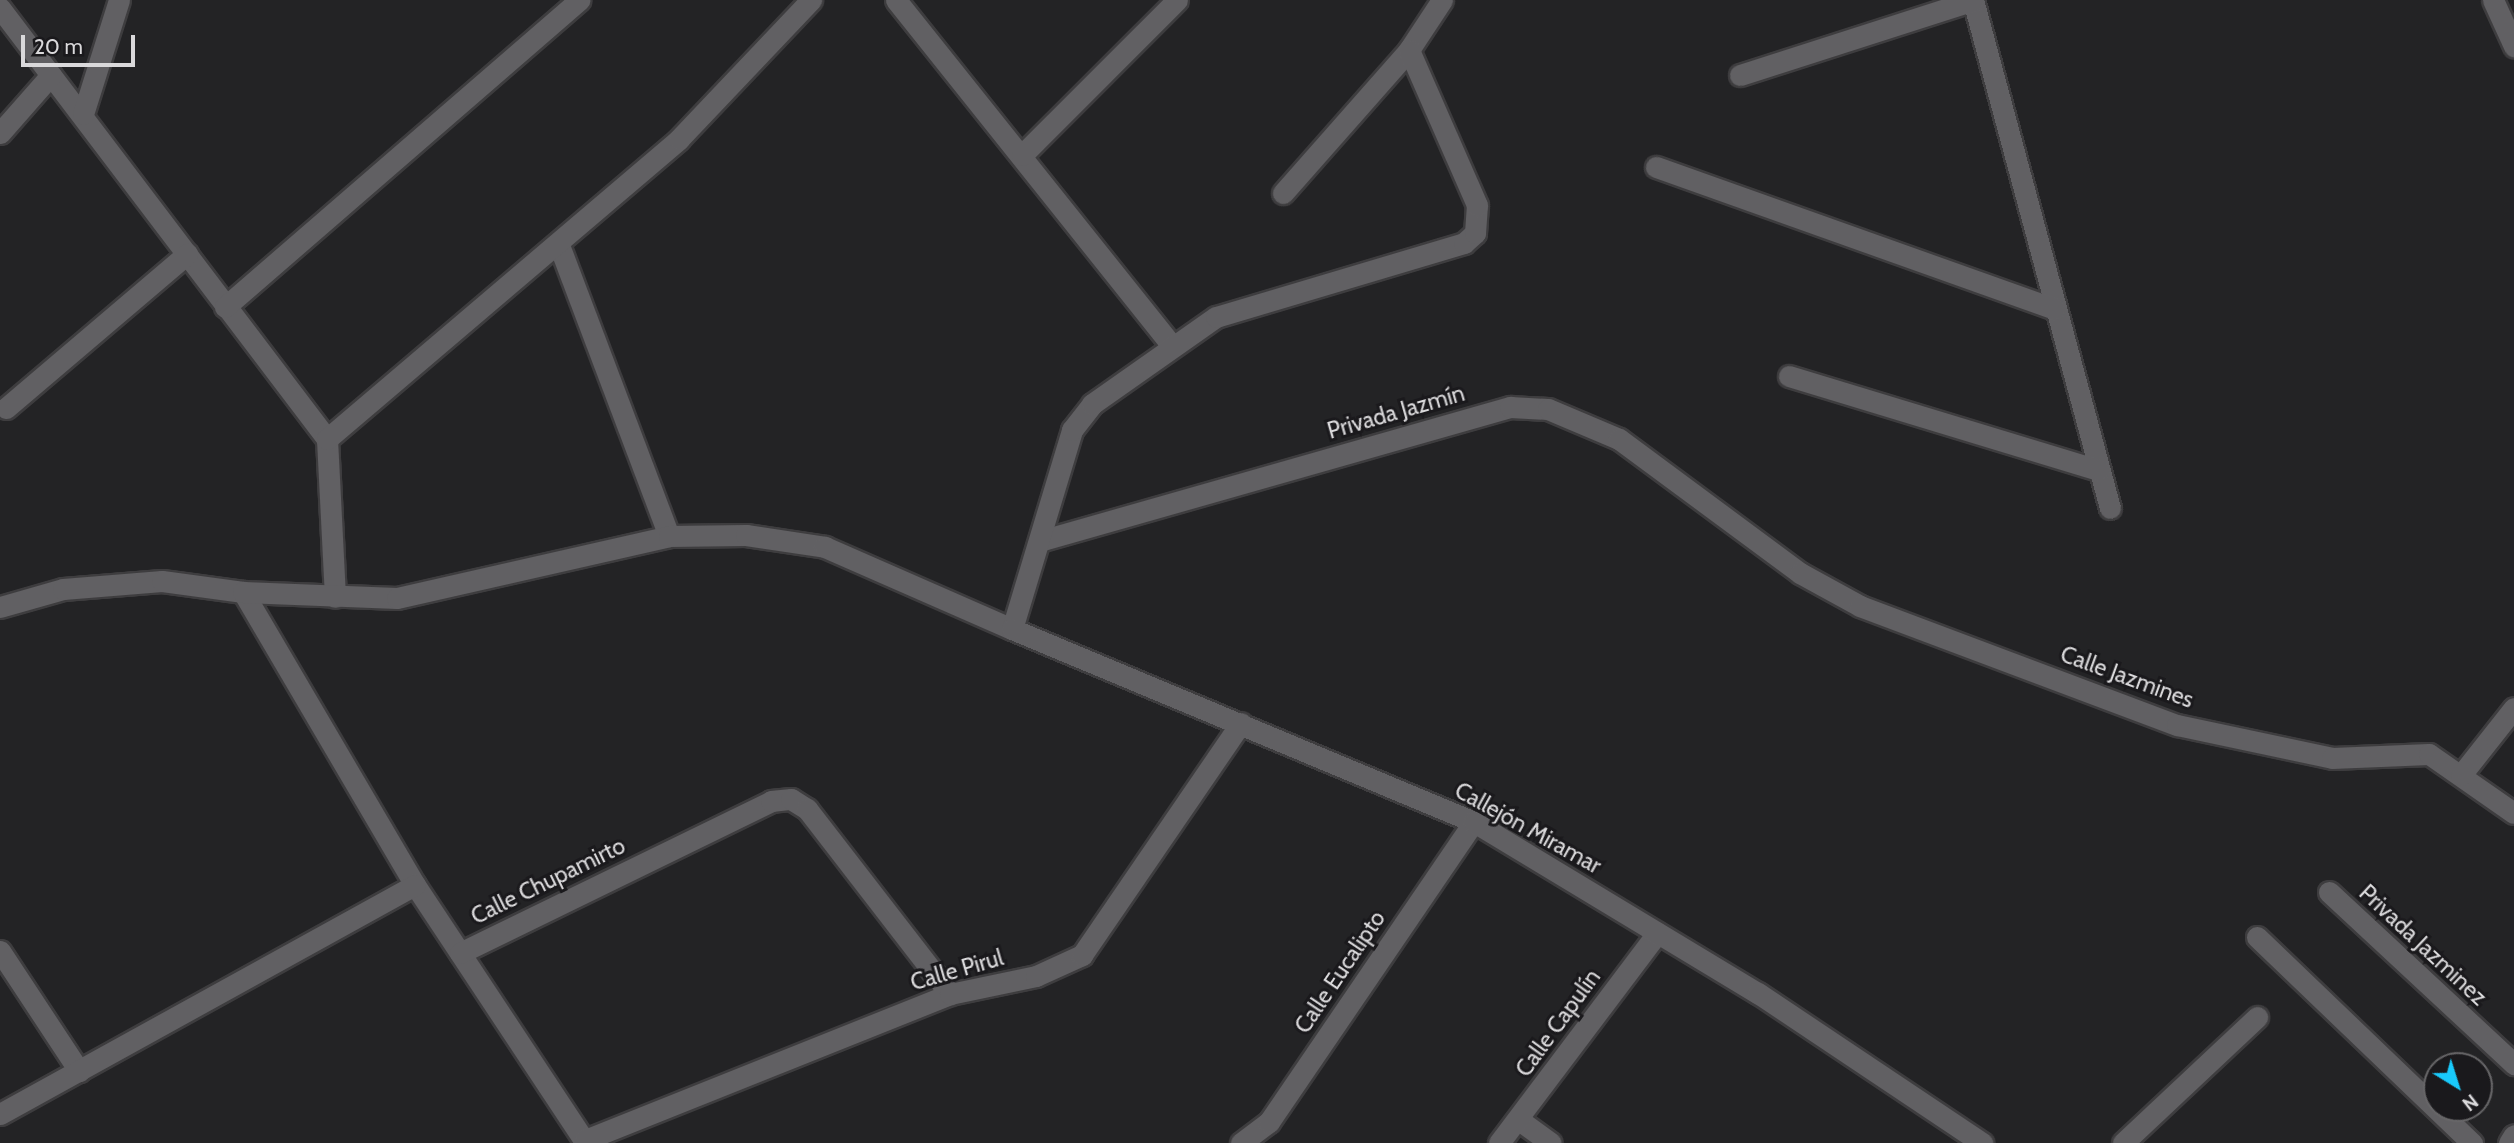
<!DOCTYPE html>
<meta charset="utf-8">
<style>
body{margin:0}
#map{position:relative;width:2514px;height:1143px;overflow:hidden;background:#232325;font-family:Cabin,sans-serif}
div>[style]{position:absolute}
[style*='--x']{left:calc(var(--x)*1px);top:calc(var(--y)*1px);width:calc(var(--w)*1px);rotate:calc(var(--a)*1deg)}
.roads{filter:drop-shadow(2px 0 #3e3d3f) drop-shadow(-2px 0 #3e3d3f) drop-shadow(0 2px #3e3d3f) drop-shadow(0 -2px #3e3d3f)}
.street>*{height:21px;margin:-10.5px;padding:0 10.5px;transform-origin:10.5px;border-radius:10.5px;background:#616063}
.secondary>*{height:21px;margin:-10.5px;padding:0 10.5px;transform-origin:10.5px;border-radius:10.5px;background:#616063}
span{translate:-50% -50%;white-space:nowrap;text-align:center;line-height:1.15;-webkit-text-stroke:6px #1a191c;paint-order:stroke}
.street-label{font-size:23px;color:#dad9db}
.north{position:absolute;left:2423px;top:1052px;width:70px;height:70px;box-sizing:border-box;background:#1a191c;border:2px solid #676668;border-radius:50%;rotate:142deg;font-size:19px;font-weight:700;line-height:28px;text-align:center;color:#dad9db}
.north::after{content:'';display:block;margin:auto;width:24px;height:32px;background:#19cafc;clip-path:polygon(50% 0,100% 100%,50% 72%,0 100%)}
.scale{position:absolute;left:21px;top:35px;width:114px;height:32px;box-sizing:border-box;border:4px solid #dad9db;border-top:0;padding-left:9px;font-size:21px;line-height:24px;white-space:nowrap;color:#dad9db;-webkit-text-stroke:5px #1a191c;paint-order:stroke}
</style>
<div id="map">
<div class="roads">
<div class="street">
<div style="--x:896;--y:0;--w:441;--a:51.4"></div>
<div style="--x:1973;--y:0;--w:526;--a:74.91"></div>
<div style="--x:0;--y:8;--w:541;--a:52.81"></div>
<div style="--x:327;--y:439;--w:158;--a:87.1"></div>
<div style="--x:1740;--y:75;--w:245;--a:-17.8"></div>
<div style="--x:83;--y:114;--w:120;--a:-72.5"></div>
<div style="--x:0;--y:133;--w:77;--a:-48.7"></div>
<div style="--x:1022;--y:155;--w:219;--a:-45"></div>
<div style="--x:1656;--y:167;--w:423;--a:19.6"></div>
<div style="--x:1283;--y:193;--w:191;--a:-48.6"></div>
<div style="--x:1409;--y:50;--w:60;--a:-56.6"></div>
<div style="--x:559;--y:245;--w:311;--a:69.3"></div>
<div style="--x:225;--y:307;--w:469;--a:-40.9"></div>
<div style="--x:1789;--y:376;--w:323;--a:16.9"></div>
<div style="--x:6;--y:408;--w:238;--a:-40.4"></div>
<div style="--x:327;--y:439;--w:462;--a:-40.4"></div>
<div style="--x:679;--y:139;--w:192;--a:-46.5"></div>
<div style="--x:1043;--y:540;--w:486;--a:-15.9"></div>
<div style="--x:1510;--y:407;--w:38;--a:3"></div>
<div style="--x:1548;--y:409;--w:77;--a:22.9"></div>
<div style="--x:1619;--y:439;--w:225;--a:36.5"></div>
<div style="--x:1800;--y:573;--w:68;--a:28.8"></div>
<div style="--x:1860;--y:606;--w:339;--a:20.6"></div>
<div style="--x:2177;--y:725;--w:158;--a:12"></div>
<div style="--x:2332;--y:758;--w:97;--a:-2.4"></div>
<div style="--x:2429;--y:754;--w:103;--a:34.8"></div>
<div style="--x:243;--y:592;--w:340;--a:59.6"></div>
<div style="--x:415;--y:885;--w:310;--a:56.5"></div>
<div style="--x:0;--y:607;--w:66;--a:-15.9"></div>
<div style="--x:63;--y:589;--w:99;--a:-4.6"></div>
<div style="--x:162;--y:581;--w:82;--a:7.7"></div>
<div style="--x:243;--y:592;--w:154;--a:2.2"></div>
<div style="--x:397;--y:598;--w:279;--a:-12.8"></div>
<div style="--x:669;--y:536;--w:77;--a:-0.7"></div>
<div style="--x:746;--y:535;--w:80;--a:8.6"></div>
<div style="--x:825;--y:547;--w:204;--a:23.7"></div>
<div style="--x:1012;--y:629;--w:208;--a:-73.2"></div>
<div style="--x:1072;--y:430;--w:33;--a:-52"></div>
<div style="--x:1092;--y:404;--w:151;--a:-35.1"></div>
<div style="--x:1216;--y:317;--w:259;--a:-16.6"></div>
<div style="--x:1464;--y:243;--w:15;--a:-42"></div>
<div style="--x:1475;--y:233;--w:28;--a:-86"></div>
<div style="--x:1477;--y:205;--w:169;--a:-113.7"></div>
<div style="--x:2461;--y:775;--w:85;--a:-51.7"></div>
<div style="--x:2329;--y:892;--w:253;--a:42.9"></div>
<div style="--x:2257;--y:937;--w:298;--a:43.8"></div>
<div style="--x:0;--y:951;--w:144;--a:56.6"></div>
<div style="--x:460;--y:953;--w:346;--a:-26"></div>
<div style="--x:771;--y:801;--w:20;--a:-6"></div>
<div style="--x:791;--y:799;--w:19;--a:32"></div>
<div style="--x:807;--y:809;--w:234;--a:52.3"></div>
<div style="--x:0;--y:1114;--w:474;--a:-28.9"></div>
<div style="--x:1519;--y:1120;--w:39;--a:36"></div>
<div style="--x:585;--y:1140;--w:393;--a:-21.8"></div>
<div style="--x:950;--y:994;--w:88;--a:-11.8"></div>
<div style="--x:1036;--y:976;--w:51;--a:-24.5"></div>
<div style="--x:1082;--y:955;--w:281;--a:-55.6"></div>
<div style="--x:1241;--y:1143;--w:35;--a:-37"></div>
<div style="--x:1269;--y:1122;--w:363;--a:-55.7"></div>
<div style="--x:1499;--y:1143;--w:263;--a:-53"></div>
<div style="--x:2123;--y:1143;--w:184;--a:-43.2"></div>
<div style="--x:2509;--y:1143;--w:9;--a:-58"></div>
</div>
<div class="secondary">
<div style="--x:2493;--y:0;--w:51;--a:65.5"></div>
<div style="--x:1012;--y:629;--w:501;--a:22.67"></div>
<div style="--x:1474;--y:822;--w:332;--a:31.1"></div>
<div style="--x:1758;--y:993;--w:270;--a:33.8"></div>
</div>
</div>
<div class="street-label">
<span style="left:1396px;top:412px;rotate:-16deg">Privada Jazmín</span>
<span style="left:2127px;top:677px;rotate:20deg">Calle Jazmines</span>
<span style="left:1528px;top:828px;rotate:29deg">Callejón Miramar</span>
<span style="left:548px;top:881px;rotate:-26deg">Calle Chupamirto</span>
<span style="left:2423px;top:945px;rotate:43deg">Privada Jazminez</span>
<span style="left:957px;top:970px;rotate:-16deg">Calle Pirul</span>
<span style="left:1340px;top:972px;rotate:-56deg">Calle Eucalipto</span>
<span style="left:1558px;top:1023px;rotate:-54deg">Calle Capulín</span>
</div>
<div class="north">N</div>
<div class="scale">20 m</div>
</div>
